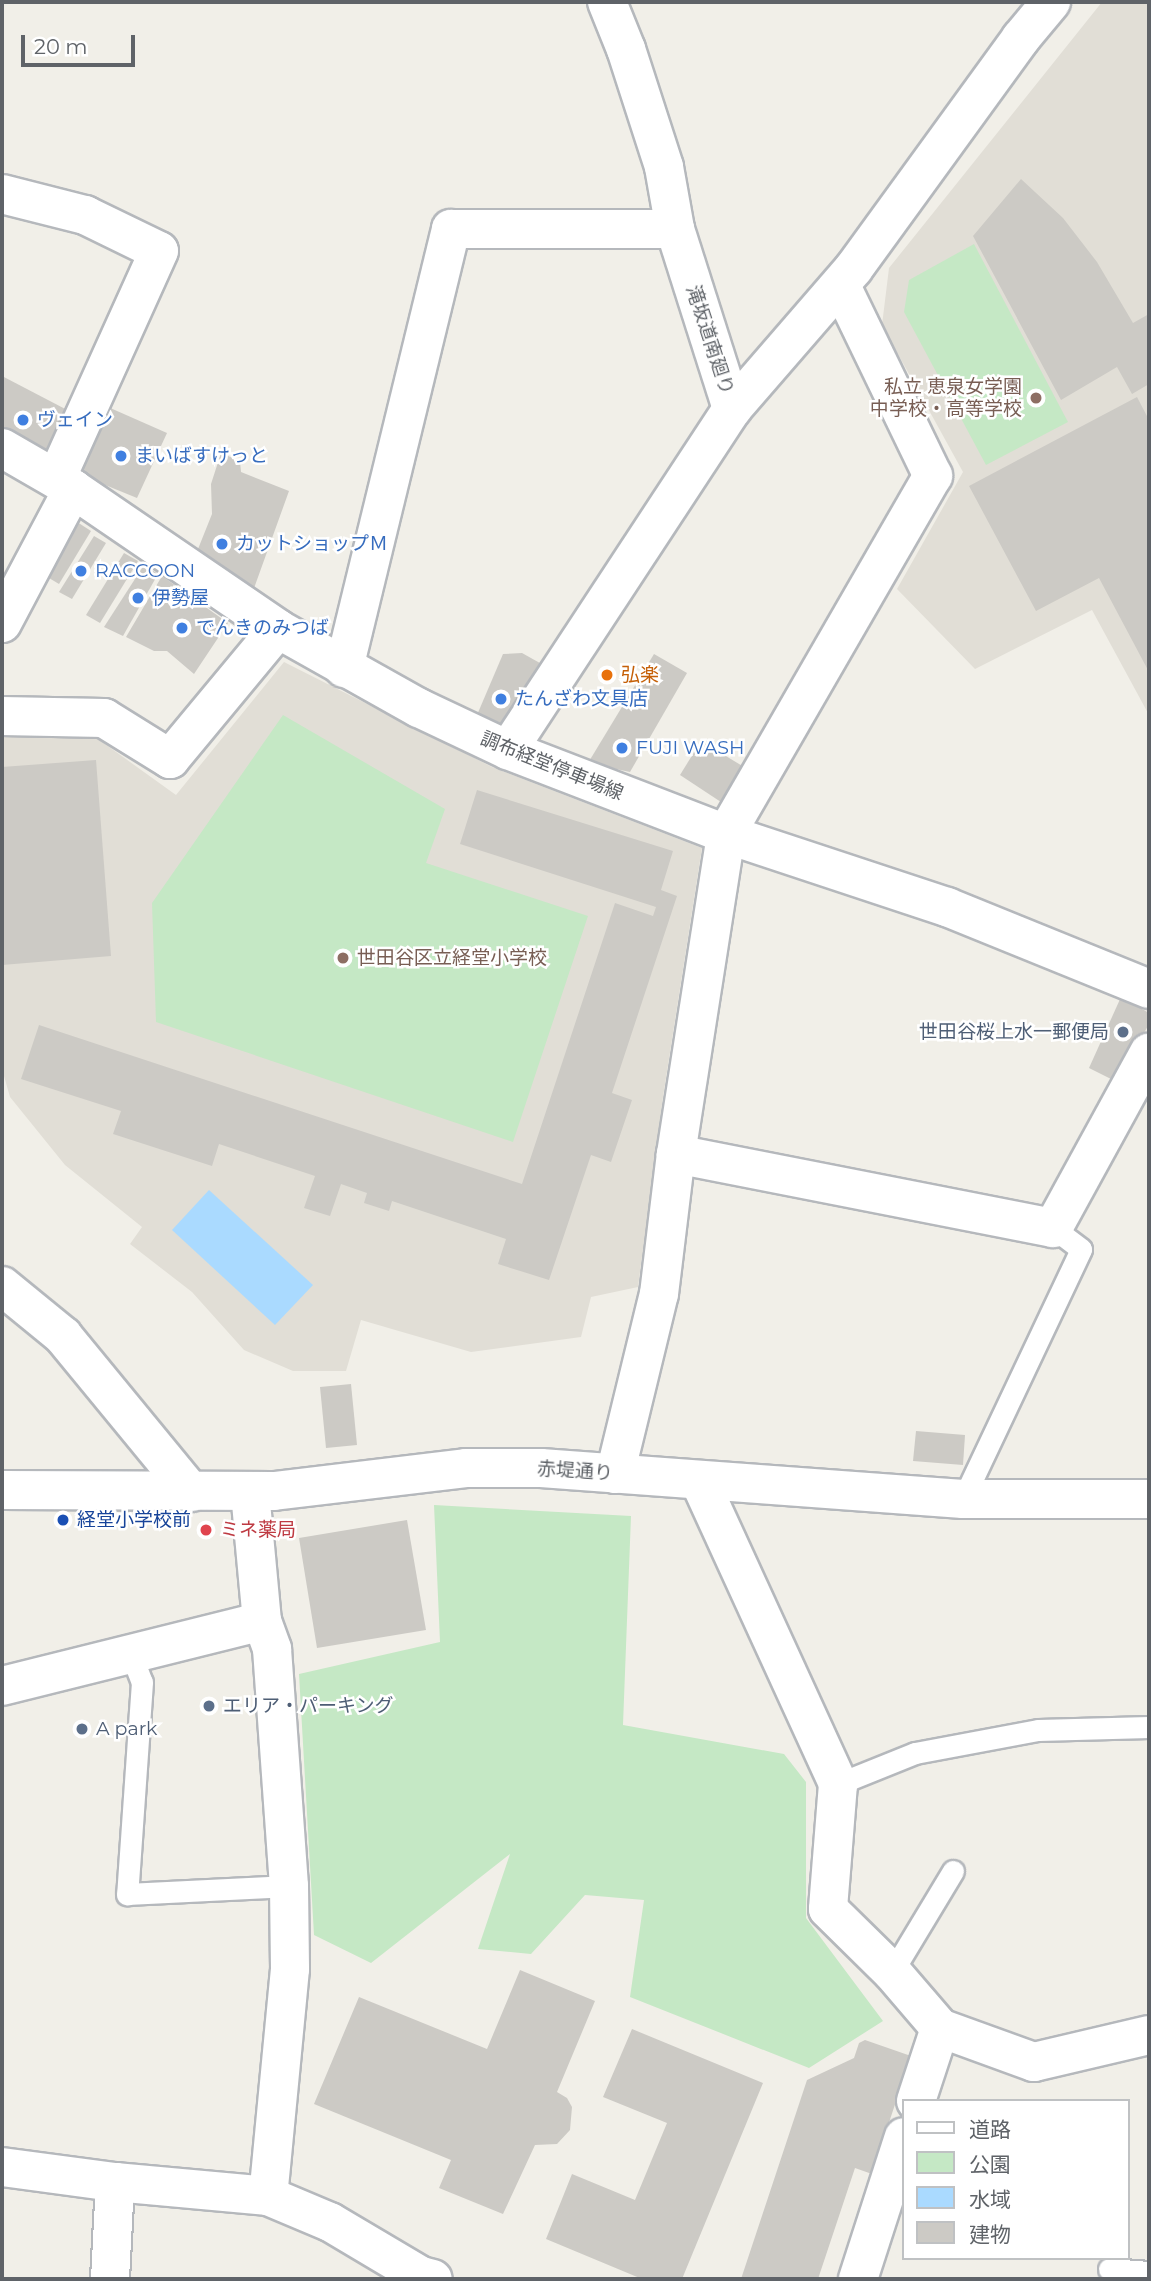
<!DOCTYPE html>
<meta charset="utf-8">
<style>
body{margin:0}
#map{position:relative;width:1151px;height:2281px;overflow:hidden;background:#f1efe8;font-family:Montserrat,"Noto Sans JP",sans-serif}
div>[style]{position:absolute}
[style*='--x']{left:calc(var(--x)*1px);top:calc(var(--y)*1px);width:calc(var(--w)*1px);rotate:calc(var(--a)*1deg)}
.education>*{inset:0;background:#e1ded6}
.green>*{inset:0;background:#c5e8c5}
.water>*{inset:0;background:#aadaff}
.building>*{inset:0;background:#cccac5}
.roads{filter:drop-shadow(2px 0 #b5b8bc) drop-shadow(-2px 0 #b5b8bc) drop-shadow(0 2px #b5b8bc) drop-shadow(0 -2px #b5b8bc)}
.lane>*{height:21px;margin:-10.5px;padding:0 10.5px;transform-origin:10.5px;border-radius:10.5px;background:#fff}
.street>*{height:38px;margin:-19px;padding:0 19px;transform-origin:19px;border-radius:19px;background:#fff}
.secondary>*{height:38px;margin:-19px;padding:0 19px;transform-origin:19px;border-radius:19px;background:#fff}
.dots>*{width:19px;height:19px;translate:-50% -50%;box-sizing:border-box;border:4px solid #fff;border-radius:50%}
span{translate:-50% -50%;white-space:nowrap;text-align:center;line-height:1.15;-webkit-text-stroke:5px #fff;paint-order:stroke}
.street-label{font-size:19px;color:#5f6368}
.education-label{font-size:19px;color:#785e54}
.right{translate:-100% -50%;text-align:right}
.left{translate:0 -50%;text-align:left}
.shop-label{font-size:19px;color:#366cbe}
.food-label{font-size:19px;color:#c56008}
.service-label{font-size:19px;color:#4e5e75}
.transit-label{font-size:19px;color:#164399}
.health-label{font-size:19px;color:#be3a42}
.frame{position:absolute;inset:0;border:4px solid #5f6368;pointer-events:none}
.legend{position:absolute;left:902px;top:2099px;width:228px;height:161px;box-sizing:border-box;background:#fff;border:2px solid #bfc1c3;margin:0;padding:9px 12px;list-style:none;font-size:21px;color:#5f6368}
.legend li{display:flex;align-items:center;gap:14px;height:35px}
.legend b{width:35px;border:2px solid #bfc1c3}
.scale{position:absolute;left:21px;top:35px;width:114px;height:32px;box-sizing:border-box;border:4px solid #5f6368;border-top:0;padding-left:9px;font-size:21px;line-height:24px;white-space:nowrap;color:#5f6368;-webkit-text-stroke:5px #fff;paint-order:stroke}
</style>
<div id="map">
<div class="education">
<div style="clip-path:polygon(1102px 2px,1149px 2px,1149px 715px,1092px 610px,975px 669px,897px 589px,963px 472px,882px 325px,889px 268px)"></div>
<div style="clip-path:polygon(284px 662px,492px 767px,702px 848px,663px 1097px,638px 1287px,591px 1297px,581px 1337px,471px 1352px,361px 1320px,346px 1371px,293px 1371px,244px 1350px,192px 1292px,130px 1244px,142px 1227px,65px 1165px,10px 1097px,2px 1069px,2px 729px,98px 739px,176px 795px)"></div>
</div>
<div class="green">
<div style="clip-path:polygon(974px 244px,1068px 422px,986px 465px,904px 312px,909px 280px)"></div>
<div style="clip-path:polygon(283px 715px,445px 809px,426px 863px,588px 916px,513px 1142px,156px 1022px,152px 903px)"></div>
<div style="clip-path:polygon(434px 1505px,631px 1516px,623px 1725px,784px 1754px,806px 1782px,806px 1918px,883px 2021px,809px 2068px,630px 1997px,644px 1900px,585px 1895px,531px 1954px,478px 1949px,510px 1854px,371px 1963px,314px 1935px,299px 1674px,440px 1642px)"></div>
</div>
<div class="water">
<div style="clip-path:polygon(209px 1190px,313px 1285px,275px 1325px,172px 1230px)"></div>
</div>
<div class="building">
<div style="clip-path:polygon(1021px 179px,1063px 218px,1097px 262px,1133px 323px,1149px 314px,1149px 384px,1132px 394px,1117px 367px,1061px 400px,973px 236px)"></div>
<div style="clip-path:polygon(2px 376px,71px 412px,53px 451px,39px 452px,2px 431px)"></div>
<div style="clip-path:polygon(1137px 397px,1149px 420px,1149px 672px,1099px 578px,1036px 611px,969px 486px)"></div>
<div style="clip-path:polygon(108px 407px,167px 433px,137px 498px,88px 478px,81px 463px)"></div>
<div style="clip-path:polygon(221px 453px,240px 461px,241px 472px,289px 491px,253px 591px,196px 554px,212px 514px,211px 484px)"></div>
<div style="clip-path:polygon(74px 520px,91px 531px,59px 584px,44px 575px)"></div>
<div style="clip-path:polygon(94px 536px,106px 543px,72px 599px,59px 592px)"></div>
<div style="clip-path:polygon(124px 553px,138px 561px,100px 623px,86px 615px)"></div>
<div style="clip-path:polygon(144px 565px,158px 574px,123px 636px,104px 627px)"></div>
<div style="clip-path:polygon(162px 576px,228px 623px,194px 674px,167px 651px,154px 651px,126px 637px)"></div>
<div style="clip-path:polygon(522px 653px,547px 667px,503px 725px,477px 715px,503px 654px)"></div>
<div style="clip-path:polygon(654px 654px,687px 673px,630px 772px,588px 763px)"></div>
<div style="clip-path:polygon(701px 741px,749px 770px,727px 806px,680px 775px)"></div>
<div style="clip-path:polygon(96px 760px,111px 956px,2px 965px,2px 767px)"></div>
<div style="clip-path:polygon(477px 790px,673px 851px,661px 890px,677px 896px,612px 1093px,632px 1100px,611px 1162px,591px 1155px,549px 1280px,498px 1264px,506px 1239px,392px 1201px,389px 1211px,364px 1203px,367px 1193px,341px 1184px,330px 1216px,304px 1208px,315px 1176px,219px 1144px,212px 1166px,113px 1134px,121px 1111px,21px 1079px,39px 1025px,522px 1184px,615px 903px,653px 916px,656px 907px,460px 844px)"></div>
<div style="clip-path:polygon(1121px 997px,1149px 1013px,1149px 1024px,1117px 1082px,1089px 1068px)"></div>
<div style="clip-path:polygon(351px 1384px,357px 1445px,326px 1448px,320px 1387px)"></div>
<div style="clip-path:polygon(916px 1431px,965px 1435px,963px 1465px,913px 1461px)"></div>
<div style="clip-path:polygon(407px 1520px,426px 1630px,317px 1648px,299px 1538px)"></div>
<div style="clip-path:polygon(520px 1970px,595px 2001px,557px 2092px,567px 2098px,572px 2107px,570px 2130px,557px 2144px,535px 2145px,503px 2214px,439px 2188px,451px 2160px,314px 2104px,359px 1997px,487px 2049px)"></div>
<div style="clip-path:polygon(632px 2029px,763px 2083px,682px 2279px,642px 2279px,546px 2239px,572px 2174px,635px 2200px,667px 2123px,603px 2097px)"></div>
<div style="clip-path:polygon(865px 2040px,911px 2056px,872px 2174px,855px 2168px,818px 2279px,741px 2279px,807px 2080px,854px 2058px,859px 2043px)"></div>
</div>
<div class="roads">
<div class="lane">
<div style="--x:963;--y:1499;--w:276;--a:-64.7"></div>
<div style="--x:1081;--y:1249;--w:35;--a:-143"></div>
<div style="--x:131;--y:1654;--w:30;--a:69"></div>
<div style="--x:142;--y:1682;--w:213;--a:94"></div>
<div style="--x:127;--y:1894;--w:162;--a:-2.8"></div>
<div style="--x:838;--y:1784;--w:83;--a:-21.9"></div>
<div style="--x:915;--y:1753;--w:125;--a:-10.6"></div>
<div style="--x:1038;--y:1730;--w:111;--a:-1.5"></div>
<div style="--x:892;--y:1972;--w:118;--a:-58.9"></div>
<div style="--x:1109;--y:2269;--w:40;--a:4.3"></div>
</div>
<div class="street">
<div style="--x:607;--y:2;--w:51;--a:68"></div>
<div style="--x:626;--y:49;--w:124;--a:72.1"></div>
<div style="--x:664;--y:167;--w:63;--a:79.9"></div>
<div style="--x:675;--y:229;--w:189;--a:72.4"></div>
<div style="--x:2;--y:194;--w:86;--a:14.2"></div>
<div style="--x:85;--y:215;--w:82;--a:25.9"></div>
<div style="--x:159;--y:251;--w:250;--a:114.3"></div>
<div style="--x:2;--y:623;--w:152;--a:-62.1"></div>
<div style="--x:344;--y:668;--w:452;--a:-76.3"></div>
<div style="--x:451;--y:229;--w:224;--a:0"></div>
<div style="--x:2;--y:716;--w:102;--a:1.1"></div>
<div style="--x:104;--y:718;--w:78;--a:31.8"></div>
<div style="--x:170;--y:759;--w:169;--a:-50.3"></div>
<div style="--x:508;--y:750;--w:408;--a:-56.7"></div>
<div style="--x:732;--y:409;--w:186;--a:-49.1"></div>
<div style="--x:854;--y:268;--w:284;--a:-54"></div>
<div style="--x:1021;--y:38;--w:47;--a:-50.2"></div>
<div style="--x:676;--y:1154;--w:384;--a:11.1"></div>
<div style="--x:1053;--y:1228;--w:200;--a:-61.3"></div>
<div style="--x:2;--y:1286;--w:79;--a:39.3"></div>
<div style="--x:63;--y:1336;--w:202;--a:50.6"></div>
<div style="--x:615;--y:1474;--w:185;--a:-76.3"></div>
<div style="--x:659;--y:1294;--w:141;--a:-83.1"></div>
<div style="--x:676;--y:1154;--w:324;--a:-81.1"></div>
<div style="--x:726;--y:834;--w:414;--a:-60"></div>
<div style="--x:933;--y:476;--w:211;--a:-115.8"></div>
<div style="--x:700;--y:1482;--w:332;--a:65.4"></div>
<div style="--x:838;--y:1784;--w:125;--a:94.6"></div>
<div style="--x:828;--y:1909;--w:90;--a:44.5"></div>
<div style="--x:892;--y:1972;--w:74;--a:49.4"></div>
<div style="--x:940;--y:2028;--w:100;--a:19.9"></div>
<div style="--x:1034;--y:2062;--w:118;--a:-13.2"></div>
<div style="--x:250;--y:1492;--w:130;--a:84.7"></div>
<div style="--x:262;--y:1621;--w:30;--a:70"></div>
<div style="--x:272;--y:1649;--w:238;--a:85.9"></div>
<div style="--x:289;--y:1886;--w:83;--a:89.3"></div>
<div style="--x:290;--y:1969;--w:228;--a:95.5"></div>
<div style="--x:2;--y:1686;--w:268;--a:-14"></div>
<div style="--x:916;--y:2101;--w:77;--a:-71.8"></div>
<div style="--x:2;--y:2167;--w:114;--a:7.6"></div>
<div style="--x:115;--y:2182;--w:154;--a:5.2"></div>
<div style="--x:268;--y:2196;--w:67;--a:22.8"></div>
<div style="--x:330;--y:2222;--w:106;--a:30.7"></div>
<div style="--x:421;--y:2276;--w:12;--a:14"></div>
<div style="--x:110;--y:2279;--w:97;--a:-87"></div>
<div style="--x:858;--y:2279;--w:149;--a:-72.1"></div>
</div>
<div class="secondary">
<div style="--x:2;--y:448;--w:82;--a:30"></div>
<div style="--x:73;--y:489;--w:248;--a:34.3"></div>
<div style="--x:278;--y:629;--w:162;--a:29.3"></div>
<div style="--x:419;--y:708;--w:98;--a:25.3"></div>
<div style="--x:508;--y:750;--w:234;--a:21.1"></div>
<div style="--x:726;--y:834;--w:233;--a:18.3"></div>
<div style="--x:947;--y:907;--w:218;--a:22.1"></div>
<div style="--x:2;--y:1490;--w:272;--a:0.2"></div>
<div style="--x:274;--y:1491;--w:193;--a:-6.8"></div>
<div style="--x:466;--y:1468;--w:75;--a:0"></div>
<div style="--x:541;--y:1468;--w:423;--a:4.2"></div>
<div style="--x:963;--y:1499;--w:186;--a:0"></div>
</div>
</div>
<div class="dots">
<div style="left:1036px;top:398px;background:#8d6e63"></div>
<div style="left:23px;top:420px;background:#3f7fe0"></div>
<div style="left:121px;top:456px;background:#3f7fe0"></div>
<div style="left:222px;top:544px;background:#3f7fe0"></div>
<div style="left:81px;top:571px;background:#3f7fe0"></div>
<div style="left:138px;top:598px;background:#3f7fe0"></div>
<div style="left:182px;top:628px;background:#3f7fe0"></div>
<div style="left:607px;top:675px;background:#e8710a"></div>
<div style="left:501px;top:699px;background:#3f7fe0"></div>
<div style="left:622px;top:748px;background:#3f7fe0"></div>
<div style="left:343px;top:958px;background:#8d6e63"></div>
<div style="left:1123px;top:1032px;background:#5c6f8a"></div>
<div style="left:63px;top:1520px;background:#1a4fb4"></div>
<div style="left:206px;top:1530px;background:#e0444e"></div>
<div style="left:209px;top:1706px;background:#5c6f8a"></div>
<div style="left:82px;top:1729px;background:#5c6f8a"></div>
</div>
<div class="street-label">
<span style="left:710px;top:340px;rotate:72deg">滝坂道南廻り</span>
<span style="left:552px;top:766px;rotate:22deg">調布経堂停車場線</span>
<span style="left:575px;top:1471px;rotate:4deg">赤堤通り</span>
</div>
<div class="education-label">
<span class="right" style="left:1022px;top:398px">私立 恵泉女学園<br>中学校・高等学校</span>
<span class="left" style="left:357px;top:958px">世田谷区立経堂小学校</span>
</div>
<div class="shop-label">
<span class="left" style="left:37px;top:420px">ヴェイン</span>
<span class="left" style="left:135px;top:456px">まいばすけっと</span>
<span class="left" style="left:236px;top:544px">カットショップＭ</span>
<span class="left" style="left:95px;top:571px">RACCOON</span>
<span class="left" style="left:152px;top:598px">伊勢屋</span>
<span class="left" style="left:196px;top:628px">でんきのみつば</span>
<span class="left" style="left:515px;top:699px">たんざわ文具店</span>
<span class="left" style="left:636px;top:748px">FUJI WASH</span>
</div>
<div class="food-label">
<span class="left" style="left:621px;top:675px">弘楽</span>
</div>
<div class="service-label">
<span class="right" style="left:1109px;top:1032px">世田谷桜上水一郵便局</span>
<span class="left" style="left:223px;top:1706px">エリア・パーキング</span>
<span class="left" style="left:96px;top:1729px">A park</span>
</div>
<div class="transit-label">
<span class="left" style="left:77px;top:1520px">経堂小学校前</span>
</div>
<div class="health-label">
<span class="left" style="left:220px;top:1530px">ミネ薬局</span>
</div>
<div class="frame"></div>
<ul class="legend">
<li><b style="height:9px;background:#fff"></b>道路</li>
<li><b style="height:19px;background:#c5e8c5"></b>公園</li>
<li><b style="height:19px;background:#aadaff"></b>水域</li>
<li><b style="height:19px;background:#cccac5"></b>建物</li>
</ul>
<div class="scale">20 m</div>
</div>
